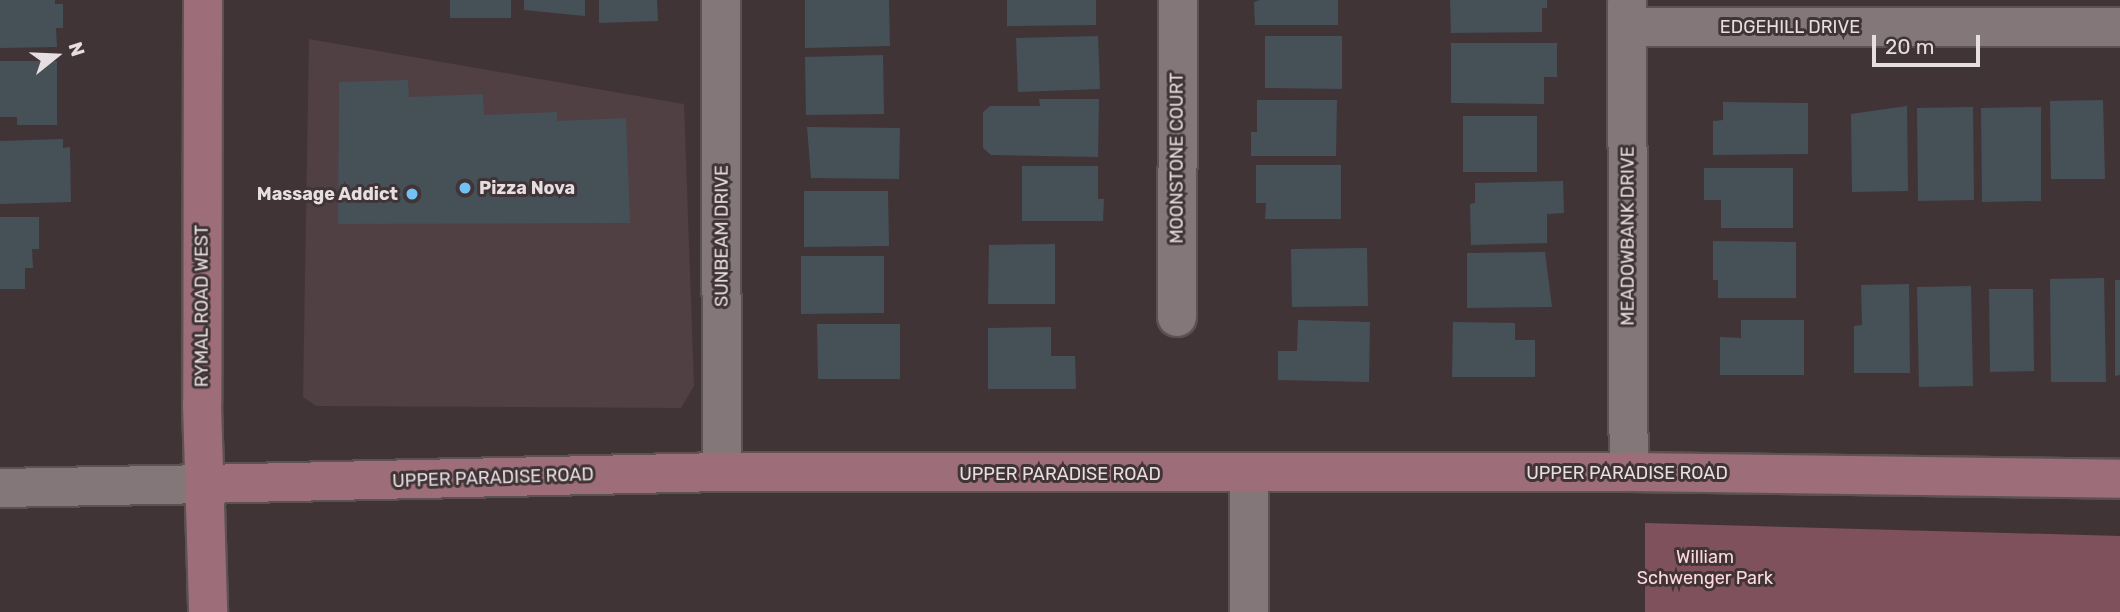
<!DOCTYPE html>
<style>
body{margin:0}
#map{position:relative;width:2120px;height:612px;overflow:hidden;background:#403437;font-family:Rubik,sans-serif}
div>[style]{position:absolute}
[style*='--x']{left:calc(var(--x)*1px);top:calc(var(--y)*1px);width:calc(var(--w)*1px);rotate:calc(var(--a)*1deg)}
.built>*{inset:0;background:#503f43}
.green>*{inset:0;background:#7f515c}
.building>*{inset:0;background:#465057}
.roads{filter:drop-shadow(2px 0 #5c5254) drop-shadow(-2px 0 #5c5254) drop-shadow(0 2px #5c5254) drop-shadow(0 -2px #5c5254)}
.minor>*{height:38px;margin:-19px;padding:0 19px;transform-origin:19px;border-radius:19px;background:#847779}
.major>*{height:38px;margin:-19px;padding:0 19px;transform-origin:19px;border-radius:19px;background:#9d6e7a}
.dots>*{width:19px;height:19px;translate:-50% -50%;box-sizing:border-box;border:4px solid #403437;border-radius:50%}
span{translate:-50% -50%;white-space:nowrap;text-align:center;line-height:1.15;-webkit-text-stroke:6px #403437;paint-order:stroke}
.street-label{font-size:18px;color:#e6dee0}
.poi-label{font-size:18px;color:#e6dee0;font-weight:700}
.left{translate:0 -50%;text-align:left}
.right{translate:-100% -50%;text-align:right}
.park-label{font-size:18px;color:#ffd9e1}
.north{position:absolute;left:21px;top:21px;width:70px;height:70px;-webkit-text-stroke:5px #403437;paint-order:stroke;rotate:72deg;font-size:19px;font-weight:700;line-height:28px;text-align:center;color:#e6dee0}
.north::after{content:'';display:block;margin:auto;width:24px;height:32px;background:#e6dee0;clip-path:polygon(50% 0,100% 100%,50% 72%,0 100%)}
.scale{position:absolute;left:1872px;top:35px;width:108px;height:32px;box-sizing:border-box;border:4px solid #e6dee0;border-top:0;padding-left:9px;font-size:21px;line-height:24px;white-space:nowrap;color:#e6dee0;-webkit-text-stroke:5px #403437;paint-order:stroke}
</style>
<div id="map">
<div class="built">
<div style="clip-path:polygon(309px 39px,684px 104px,694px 386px,681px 408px,316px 406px,303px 397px)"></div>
</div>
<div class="green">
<div style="clip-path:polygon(1645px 523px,2120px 536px,2120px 612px,1645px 612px)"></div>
</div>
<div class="building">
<div style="clip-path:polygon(0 0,55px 0,55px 4px,63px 4px,63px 28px,56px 28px,57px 47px,0 48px)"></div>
<div style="clip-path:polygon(450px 0,511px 0,511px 18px,450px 18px)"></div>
<div style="clip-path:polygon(524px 0,585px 0,585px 16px,524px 10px)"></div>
<div style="clip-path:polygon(599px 0,657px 0,658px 21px,599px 23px)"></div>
<div style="clip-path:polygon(805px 0,889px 0,890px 46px,805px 48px)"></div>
<div style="clip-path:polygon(1007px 0,1096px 0,1096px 25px,1007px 26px)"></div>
<div style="clip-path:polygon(1260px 0,1338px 0,1338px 25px,1255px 25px,1254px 2px)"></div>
<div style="clip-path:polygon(1450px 0,1547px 0,1547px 8px,1542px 8px,1542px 32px,1451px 33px)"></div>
<div style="clip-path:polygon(1098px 36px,1100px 89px,1018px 92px,1016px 38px)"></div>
<div style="clip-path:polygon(1265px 36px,1342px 36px,1342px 89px,1265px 88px)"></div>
<div style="clip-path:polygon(1451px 43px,1557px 43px,1557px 77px,1544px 77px,1544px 104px,1451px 103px)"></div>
<div style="clip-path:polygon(883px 55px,884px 114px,806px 115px,805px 57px)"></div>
<div style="clip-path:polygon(0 61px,57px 61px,57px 125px,17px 125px,17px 117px,0 117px)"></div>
<div style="clip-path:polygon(408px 80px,409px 97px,483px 94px,484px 115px,557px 112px,557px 121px,626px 118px,630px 223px,338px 224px,339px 82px)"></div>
<div style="clip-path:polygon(1039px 99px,1099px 99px,1098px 157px,991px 155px,983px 148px,983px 112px,990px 106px,1040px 106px)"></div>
<div style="clip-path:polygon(1257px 100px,1337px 100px,1336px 156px,1251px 156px,1251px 132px,1257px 132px)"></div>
<div style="clip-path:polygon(2103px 100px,2105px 179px,2051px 179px,2050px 101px)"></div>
<div style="clip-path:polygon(1723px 102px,1808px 103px,1808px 154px,1713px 155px,1713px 121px,1723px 120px)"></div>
<div style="clip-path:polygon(1907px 106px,1908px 191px,1852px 192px,1851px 114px)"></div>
<div style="clip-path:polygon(1973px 107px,1974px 200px,1918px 201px,1917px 108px)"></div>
<div style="clip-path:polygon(2041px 107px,2041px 201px,1982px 202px,1981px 108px)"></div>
<div style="clip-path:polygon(1463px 116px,1537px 116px,1537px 172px,1463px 172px)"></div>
<div style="clip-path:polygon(807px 127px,900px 128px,899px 179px,811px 178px)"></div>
<div style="clip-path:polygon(63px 139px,63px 148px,70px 147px,71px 202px,0 204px,0 141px)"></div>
<div style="clip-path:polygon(1256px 165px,1341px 165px,1341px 219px,1265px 219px,1266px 203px,1256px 203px)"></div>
<div style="clip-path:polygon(1022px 166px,1098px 166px,1098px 199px,1104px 199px,1103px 221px,1022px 221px)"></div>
<div style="clip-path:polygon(1704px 168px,1793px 168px,1793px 228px,1721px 228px,1721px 200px,1704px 200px)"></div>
<div style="clip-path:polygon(1563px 181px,1564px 213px,1547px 214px,1547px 243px,1471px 245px,1470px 204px,1475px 203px,1475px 183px)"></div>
<div style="clip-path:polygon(804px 191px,888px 191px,889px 246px,804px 247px)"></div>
<div style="clip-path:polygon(0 217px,39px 217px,39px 249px,32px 249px,33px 268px,25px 268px,25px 289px,0 289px)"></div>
<div style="clip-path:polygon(1713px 241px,1796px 242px,1796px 298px,1718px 298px,1718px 280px,1713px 280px)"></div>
<div style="clip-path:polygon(1055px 244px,1055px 304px,988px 304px,989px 245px)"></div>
<div style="clip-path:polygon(1367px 248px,1368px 306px,1292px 307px,1291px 249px)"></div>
<div style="clip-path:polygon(1545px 252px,1552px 307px,1467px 308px,1467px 253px)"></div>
<div style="clip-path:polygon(801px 256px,884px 256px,884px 313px,801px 314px)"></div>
<div style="clip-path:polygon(2104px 278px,2106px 382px,2051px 382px,2050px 279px)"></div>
<div style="clip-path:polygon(2115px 280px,2120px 280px,2120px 375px,2115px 376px)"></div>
<div style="clip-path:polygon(1909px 284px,1910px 373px,1854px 373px,1854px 326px,1862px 325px,1861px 285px)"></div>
<div style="clip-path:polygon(1971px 286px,1973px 386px,1919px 387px,1917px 287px)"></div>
<div style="clip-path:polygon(1989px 289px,2033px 289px,2034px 371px,1990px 372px)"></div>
<div style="clip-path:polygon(1298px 320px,1370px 322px,1369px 382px,1278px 380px,1278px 351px,1297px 351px)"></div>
<div style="clip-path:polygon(1741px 320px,1804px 320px,1804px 375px,1720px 375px,1720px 337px,1741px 338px)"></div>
<div style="clip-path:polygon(1453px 322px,1515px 323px,1515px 340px,1535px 340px,1535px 377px,1452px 377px)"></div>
<div style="clip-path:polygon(817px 324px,900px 324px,900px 379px,818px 379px)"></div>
<div style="clip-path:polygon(1051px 327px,1051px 356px,1075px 356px,1076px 389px,988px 389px,988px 328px)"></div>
</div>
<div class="roads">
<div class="minor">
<div style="--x:721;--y:0;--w:472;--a:89.9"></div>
<div style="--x:1627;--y:2;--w:470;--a:89.8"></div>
<div style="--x:1627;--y:27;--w:493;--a:0"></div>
<div style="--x:1177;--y:317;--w:317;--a:-89.8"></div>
<div style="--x:1249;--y:475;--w:137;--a:90"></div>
<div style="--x:0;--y:488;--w:204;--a:-1.1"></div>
</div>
<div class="major">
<div style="--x:203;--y:0;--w:404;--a:90.1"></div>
<div style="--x:202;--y:404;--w:208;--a:88.3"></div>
<div style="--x:204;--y:484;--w:518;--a:-1.33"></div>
<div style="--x:722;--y:472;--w:907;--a:0"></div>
<div style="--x:1629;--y:472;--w:491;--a:0.8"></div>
</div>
</div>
<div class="dots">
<div style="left:465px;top:188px;background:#71c1f4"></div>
<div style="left:412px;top:194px;background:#71c1f4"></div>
</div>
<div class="street-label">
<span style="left:1790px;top:27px">EDGEHILL DRIVE</span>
<span style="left:1177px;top:158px;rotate:-90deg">MOONSTONE COURT</span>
<span style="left:722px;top:236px;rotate:-90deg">SUNBEAM DRIVE</span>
<span style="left:1628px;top:236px;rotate:-90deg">MEADOWBANK DRIVE</span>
<span style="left:202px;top:306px;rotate:-90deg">RYMAL ROAD WEST</span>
<span style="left:1627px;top:473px">UPPER PARADISE ROAD</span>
<span style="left:1060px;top:474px">UPPER PARADISE ROAD</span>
<span style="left:493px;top:478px;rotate:-2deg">UPPER PARADISE ROAD</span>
</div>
<div class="poi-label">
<span class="left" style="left:479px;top:188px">Pizza Nova</span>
<span class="right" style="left:398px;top:194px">Massage Addict</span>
</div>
<div class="park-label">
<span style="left:1705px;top:568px">William<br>Schwenger Park</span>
</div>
<div class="north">N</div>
<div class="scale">20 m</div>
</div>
